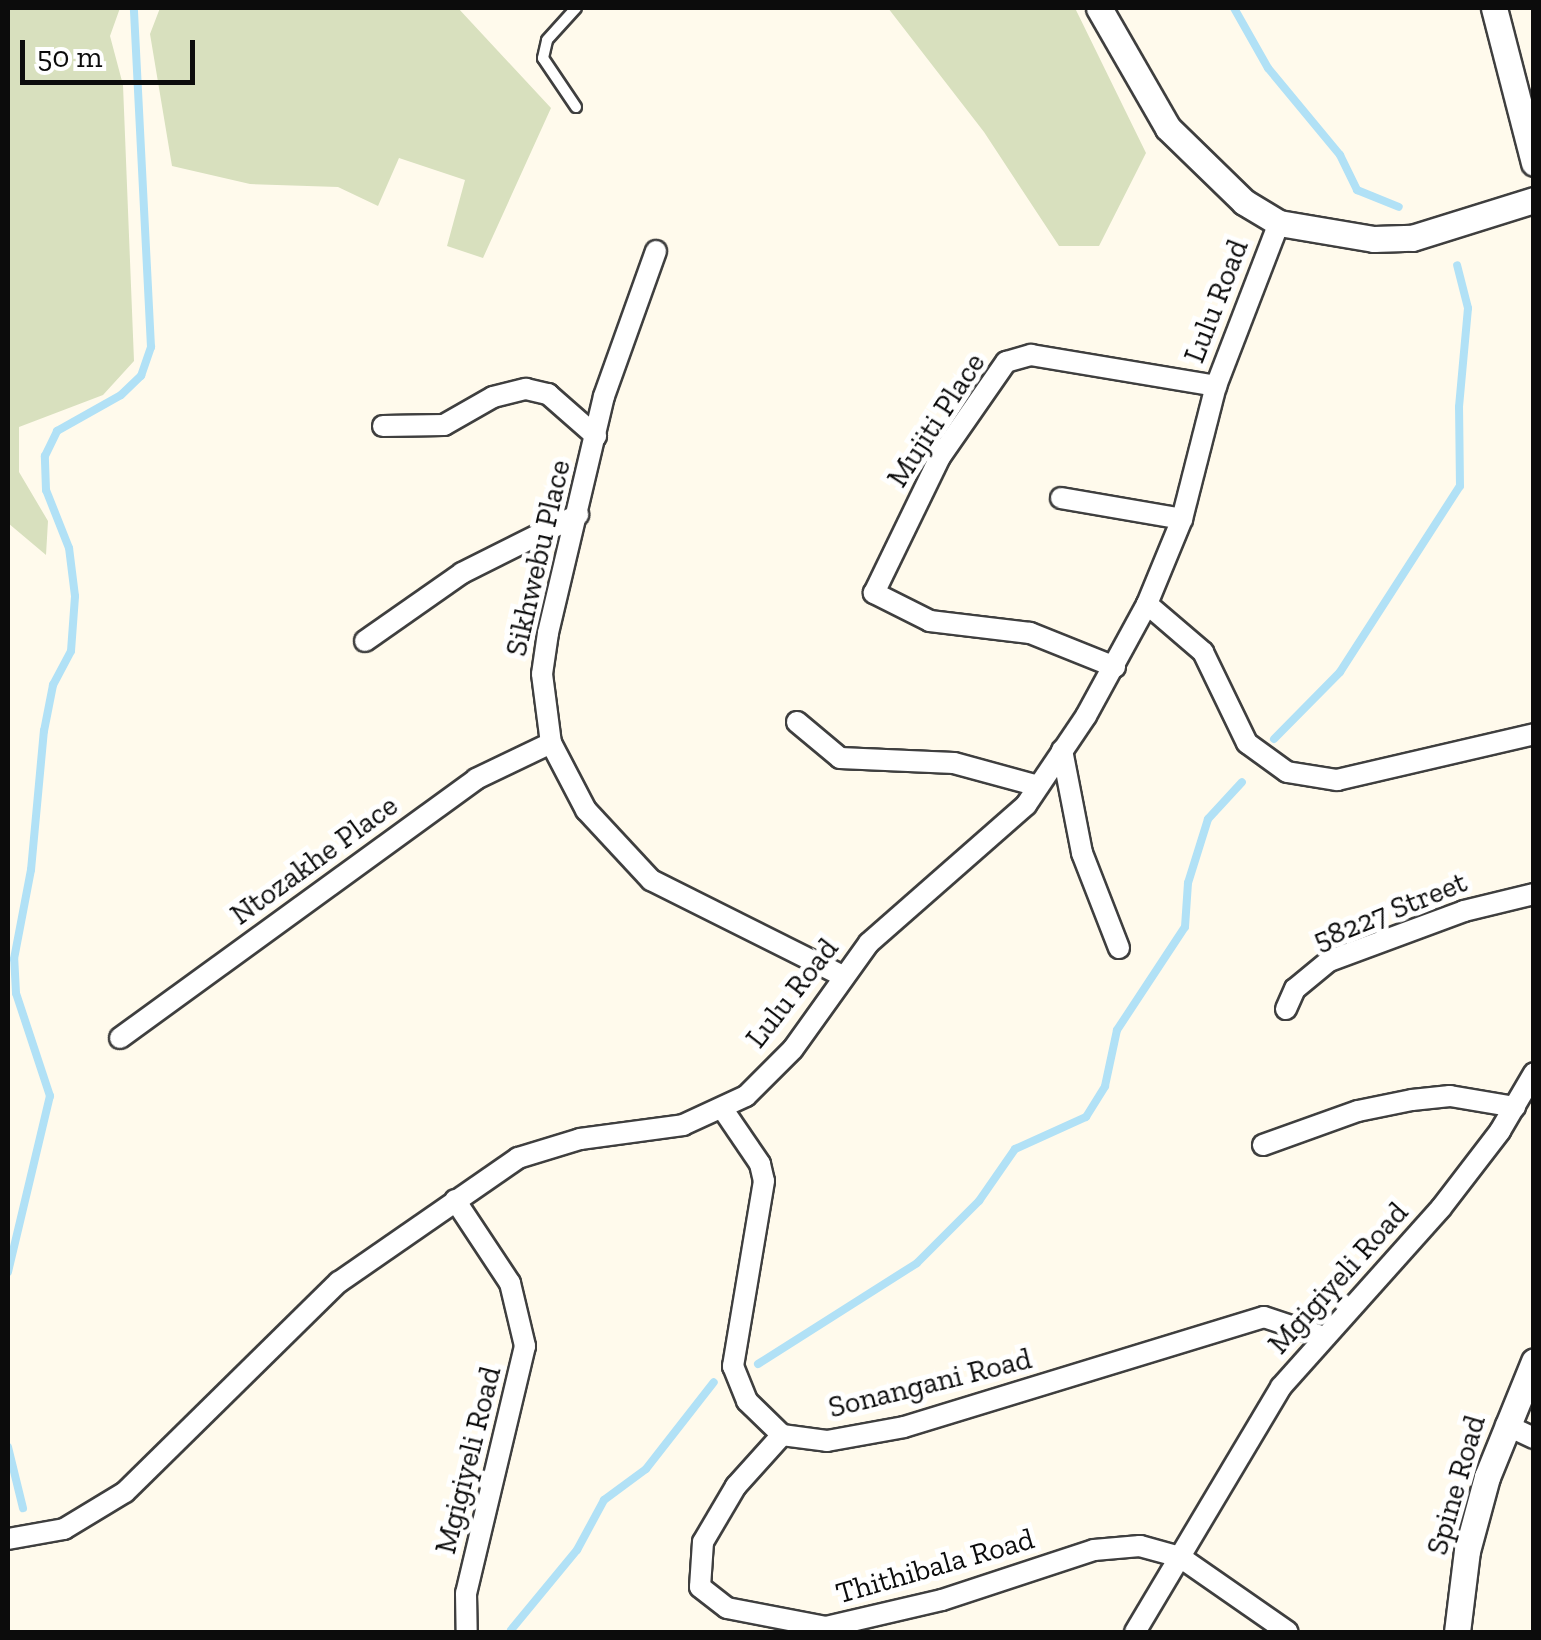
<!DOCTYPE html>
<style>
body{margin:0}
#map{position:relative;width:1541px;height:1640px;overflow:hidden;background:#fffaec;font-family:"Zilla Slab",serif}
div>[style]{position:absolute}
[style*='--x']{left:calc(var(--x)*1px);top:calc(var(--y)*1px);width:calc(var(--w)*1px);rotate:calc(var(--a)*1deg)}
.cemetery>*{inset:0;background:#d8e0be}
.stream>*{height:8px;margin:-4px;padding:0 4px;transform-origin:4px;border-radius:4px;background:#b1e1f6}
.roads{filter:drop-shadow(2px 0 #3f3f3f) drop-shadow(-2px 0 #3f3f3f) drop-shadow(0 2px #3f3f3f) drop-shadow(0 -2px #3f3f3f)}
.service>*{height:10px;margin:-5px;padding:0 5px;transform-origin:5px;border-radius:5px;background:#fff}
.minor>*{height:20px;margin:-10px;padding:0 10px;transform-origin:10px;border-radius:10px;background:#fff}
.tertiary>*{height:25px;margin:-12.5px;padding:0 12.5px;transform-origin:12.5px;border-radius:12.5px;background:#fff}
span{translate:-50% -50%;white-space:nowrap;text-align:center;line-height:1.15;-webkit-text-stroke:10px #fff;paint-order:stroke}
.street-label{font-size:30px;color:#0c0c0c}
.frame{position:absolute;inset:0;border:10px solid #0c0c0c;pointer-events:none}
.scale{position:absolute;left:20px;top:40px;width:175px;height:45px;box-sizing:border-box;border:5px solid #0c0c0c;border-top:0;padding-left:12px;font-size:30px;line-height:35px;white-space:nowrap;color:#0c0c0c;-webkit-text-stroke:8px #fff;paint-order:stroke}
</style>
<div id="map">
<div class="cemetery">
<div style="clip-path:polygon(8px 8px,120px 8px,110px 36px,123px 85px,134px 361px,103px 395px,19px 427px,19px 472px,48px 521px,46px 555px,8px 523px)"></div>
<div style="clip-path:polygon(160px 8px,458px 8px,551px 108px,483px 258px,447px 246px,465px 180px,399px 158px,378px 206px,338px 187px,250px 184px,172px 166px,150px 34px)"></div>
<div style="clip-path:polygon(888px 8px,1075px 8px,1146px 153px,1099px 246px,1059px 246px,984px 132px)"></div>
</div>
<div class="stream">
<div style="--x:1234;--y:8;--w:69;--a:60.5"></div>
<div style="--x:1268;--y:68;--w:113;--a:50.4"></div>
<div style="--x:1340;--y:155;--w:39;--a:64"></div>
<div style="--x:1357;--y:190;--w:45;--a:22"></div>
<div style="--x:1274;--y:739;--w:94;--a:-45.4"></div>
<div style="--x:1340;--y:672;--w:221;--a:-57.2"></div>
<div style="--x:1460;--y:486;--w:79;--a:-90.7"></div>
<div style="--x:1459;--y:407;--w:99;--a:-84.8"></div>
<div style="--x:1468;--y:308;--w:44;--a:-104.3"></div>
<div style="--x:8;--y:1272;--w:181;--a:-76.6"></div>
<div style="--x:50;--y:1096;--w:108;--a:-108.3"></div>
<div style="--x:16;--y:993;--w:34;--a:-93"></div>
<div style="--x:14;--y:959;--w:91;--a:-79.2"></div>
<div style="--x:31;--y:870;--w:140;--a:-84.7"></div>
<div style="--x:44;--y:731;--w:47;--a:-78.9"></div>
<div style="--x:53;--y:685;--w:38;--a:-62"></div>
<div style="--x:71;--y:651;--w:55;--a:-85.8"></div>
<div style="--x:75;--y:596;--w:48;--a:-97.1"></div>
<div style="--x:69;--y:548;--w:62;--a:-111.6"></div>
<div style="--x:46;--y:490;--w:34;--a:-92"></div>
<div style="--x:45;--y:456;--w:28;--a:-64"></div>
<div style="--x:57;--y:431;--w:73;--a:-29.4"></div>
<div style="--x:121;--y:395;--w:28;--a:-44"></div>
<div style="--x:141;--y:376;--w:31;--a:-71"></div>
<div style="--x:151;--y:347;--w:339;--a:-92.9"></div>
<div style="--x:758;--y:1364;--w:188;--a:-32.4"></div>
<div style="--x:917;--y:1263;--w:88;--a:-45"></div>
<div style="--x:979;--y:1201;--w:63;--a:-55.3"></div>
<div style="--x:1015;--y:1149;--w:78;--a:-24.3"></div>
<div style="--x:1086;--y:1117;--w:36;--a:-58"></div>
<div style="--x:1105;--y:1086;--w:57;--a:-77.9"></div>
<div style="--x:1117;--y:1030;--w:123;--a:-56.6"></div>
<div style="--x:1185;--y:927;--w:44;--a:-86.1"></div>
<div style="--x:1188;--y:883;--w:67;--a:-72.6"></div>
<div style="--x:1208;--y:819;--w:50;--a:-47.4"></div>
<div style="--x:8;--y:1447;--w:63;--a:76.2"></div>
<div style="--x:511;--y:1630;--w:104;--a:-50.5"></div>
<div style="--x:577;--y:1550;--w:57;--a:-61.6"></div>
<div style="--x:604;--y:1500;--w:52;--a:-36.4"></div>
<div style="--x:646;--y:1469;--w:110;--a:-52"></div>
</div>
<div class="roads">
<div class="service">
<div style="--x:576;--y:107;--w:59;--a:-124"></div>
<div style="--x:543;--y:58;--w:18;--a:-77"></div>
<div style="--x:547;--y:40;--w:43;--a:-47.8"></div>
</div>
<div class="minor">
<div style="--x:656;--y:251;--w:154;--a:109.7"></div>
<div style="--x:604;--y:396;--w:244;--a:103.3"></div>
<div style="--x:548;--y:633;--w:41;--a:98.3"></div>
<div style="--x:542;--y:674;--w:70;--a:82.6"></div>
<div style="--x:551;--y:743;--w:76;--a:62.4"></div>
<div style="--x:586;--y:810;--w:96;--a:47.1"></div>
<div style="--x:651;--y:880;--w:212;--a:26.6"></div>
<div style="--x:383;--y:426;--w:61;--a:-0.9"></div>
<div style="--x:444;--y:425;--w:56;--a:-29.7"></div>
<div style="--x:493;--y:397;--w:34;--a:-14"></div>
<div style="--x:526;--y:389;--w:23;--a:13"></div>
<div style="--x:548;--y:394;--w:64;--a:41.2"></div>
<div style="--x:1061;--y:498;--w:123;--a:9.8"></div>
<div style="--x:1147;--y:604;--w:74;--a:40.6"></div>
<div style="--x:1203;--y:652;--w:101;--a:64.2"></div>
<div style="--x:1247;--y:743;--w:49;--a:35.9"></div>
<div style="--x:1287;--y:772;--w:51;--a:9.1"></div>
<div style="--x:1337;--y:780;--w:202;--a:-13.1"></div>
<div style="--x:365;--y:641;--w:118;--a:-35"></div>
<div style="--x:462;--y:573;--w:130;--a:-26.6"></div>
<div style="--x:1115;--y:667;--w:92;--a:-158.2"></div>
<div style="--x:1030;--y:633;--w:101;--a:-173.2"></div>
<div style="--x:930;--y:621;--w:63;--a:-153.4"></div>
<div style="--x:874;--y:593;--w:151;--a:-64.1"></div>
<div style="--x:940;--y:457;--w:116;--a:-55.2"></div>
<div style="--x:1006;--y:362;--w:26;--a:-16"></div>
<div style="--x:1031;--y:355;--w:188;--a:9.5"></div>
<div style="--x:797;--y:722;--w:56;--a:39.9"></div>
<div style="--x:840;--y:758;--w:114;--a:2.5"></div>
<div style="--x:954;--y:763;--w:87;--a:15.3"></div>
<div style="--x:1062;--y:750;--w:105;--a:79"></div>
<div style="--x:1082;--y:853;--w:102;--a:68.7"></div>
<div style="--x:1286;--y:1009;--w:22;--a:-66"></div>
<div style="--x:1295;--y:989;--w:44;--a:-39.5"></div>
<div style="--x:1329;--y:961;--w:144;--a:-20.3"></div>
<div style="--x:1464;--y:911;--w:72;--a:-13.7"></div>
<div style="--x:120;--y:1038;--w:440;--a:-36"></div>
<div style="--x:476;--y:779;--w:83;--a:-25.6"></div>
<div style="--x:722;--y:1108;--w:68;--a:55.8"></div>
<div style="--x:760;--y:1164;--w:17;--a:77"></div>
<div style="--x:764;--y:1181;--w:188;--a:99.5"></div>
<div style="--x:733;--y:1366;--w:38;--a:68"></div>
<div style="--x:747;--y:1401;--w:49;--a:44.2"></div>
<div style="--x:782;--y:1435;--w:45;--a:7.6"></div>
<div style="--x:827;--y:1441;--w:78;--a:-10.3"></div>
<div style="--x:904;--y:1427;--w:376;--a:-17"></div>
<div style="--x:1264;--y:1317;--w:60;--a:18.4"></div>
<div style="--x:1263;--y:1145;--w:101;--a:-19.7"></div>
<div style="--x:1358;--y:1111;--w:55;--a:-11.5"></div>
<div style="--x:1412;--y:1100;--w:38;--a:-6"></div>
<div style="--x:1450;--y:1096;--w:66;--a:9.6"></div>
<div style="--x:455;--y:1200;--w:100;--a:56.5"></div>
<div style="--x:510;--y:1283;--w:65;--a:76.6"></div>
<div style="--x:525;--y:1346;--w:254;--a:103.4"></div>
<div style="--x:466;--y:1593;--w:39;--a:89"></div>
<div style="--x:1506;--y:1425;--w:31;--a:25"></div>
<div style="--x:782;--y:1435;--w:69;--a:132"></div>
<div style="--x:736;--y:1486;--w:65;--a:120.5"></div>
<div style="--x:703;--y:1542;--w:45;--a:93.8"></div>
<div style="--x:700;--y:1587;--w:34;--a:38"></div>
<div style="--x:727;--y:1608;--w:101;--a:10.9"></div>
<div style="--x:826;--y:1627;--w:119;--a:-13.1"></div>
<div style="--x:942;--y:1600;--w:160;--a:-18.2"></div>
<div style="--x:1094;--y:1550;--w:46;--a:-5"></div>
<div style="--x:1140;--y:1546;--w:41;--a:15.4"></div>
<div style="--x:1180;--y:1557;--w:131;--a:34.8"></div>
<div style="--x:8;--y:1539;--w:57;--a:-10.1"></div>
<div style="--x:64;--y:1529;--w:71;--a:-31.2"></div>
<div style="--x:125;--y:1492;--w:300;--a:-44.5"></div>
<div style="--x:339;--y:1282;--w:218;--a:-34.7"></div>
<div style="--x:518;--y:1158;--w:65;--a:-17"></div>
<div style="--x:580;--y:1139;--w:104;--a:-7.7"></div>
<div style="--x:683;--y:1125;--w:69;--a:-24.7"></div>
<div style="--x:746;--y:1096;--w:66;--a:-45"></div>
<div style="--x:793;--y:1049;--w:130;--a:-54.4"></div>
<div style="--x:869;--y:943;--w:209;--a:-41.3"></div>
<div style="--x:1026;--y:805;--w:107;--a:-56"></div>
<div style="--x:1086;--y:716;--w:128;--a:-61.4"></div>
<div style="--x:1147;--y:604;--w:92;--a:-67.6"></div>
<div style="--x:1182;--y:519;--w:137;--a:-75.7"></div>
<div style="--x:1216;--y:386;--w:175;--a:-68.9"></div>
<div style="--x:1135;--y:1632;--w:285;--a:-59.2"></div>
<div style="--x:1281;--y:1387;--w:240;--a:-48.2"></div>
<div style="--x:1441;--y:1208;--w:97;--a:-52.5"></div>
<div style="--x:1500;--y:1131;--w:67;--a:-59.6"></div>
</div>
<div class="tertiary">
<div style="--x:1099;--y:8;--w:138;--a:60.1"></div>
<div style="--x:1168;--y:128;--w:106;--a:44.2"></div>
<div style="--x:1244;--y:202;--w:41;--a:31"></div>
<div style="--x:1279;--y:223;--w:96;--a:9.6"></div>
<div style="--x:1374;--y:239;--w:38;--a:-2"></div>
<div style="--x:1412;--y:238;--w:128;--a:-17.3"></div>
<div style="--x:1494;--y:8;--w:160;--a:75.5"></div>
<div style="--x:1457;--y:1632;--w:82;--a:-83"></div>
<div style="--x:1467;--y:1551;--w:77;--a:-74.9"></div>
<div style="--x:1487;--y:1477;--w:125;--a:-67.9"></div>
</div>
</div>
<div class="street-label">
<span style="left:1216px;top:301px;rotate:-69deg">Lulu Road</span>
<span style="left:936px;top:420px;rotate:-57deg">Mujiti Place</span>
<span style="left:538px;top:558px;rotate:-77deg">Sikhwebu Place</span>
<span style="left:314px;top:860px;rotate:-36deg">Ntozakhe Place</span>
<span style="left:1390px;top:911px;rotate:-22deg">58227 Street</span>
<span style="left:792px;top:993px;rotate:-52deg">Lulu Road</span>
<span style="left:1338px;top:1278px;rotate:-48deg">Mgigiyeli Road</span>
<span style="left:930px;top:1383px;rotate:-14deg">Sonangani Road</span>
<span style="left:468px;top:1460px;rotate:-76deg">Mgigiyeli Road</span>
<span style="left:1456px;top:1485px;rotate:-74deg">Spine Road</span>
<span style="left:935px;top:1566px;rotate:-16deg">Thithibala Road</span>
</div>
<div class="frame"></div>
<div class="scale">50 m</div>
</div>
